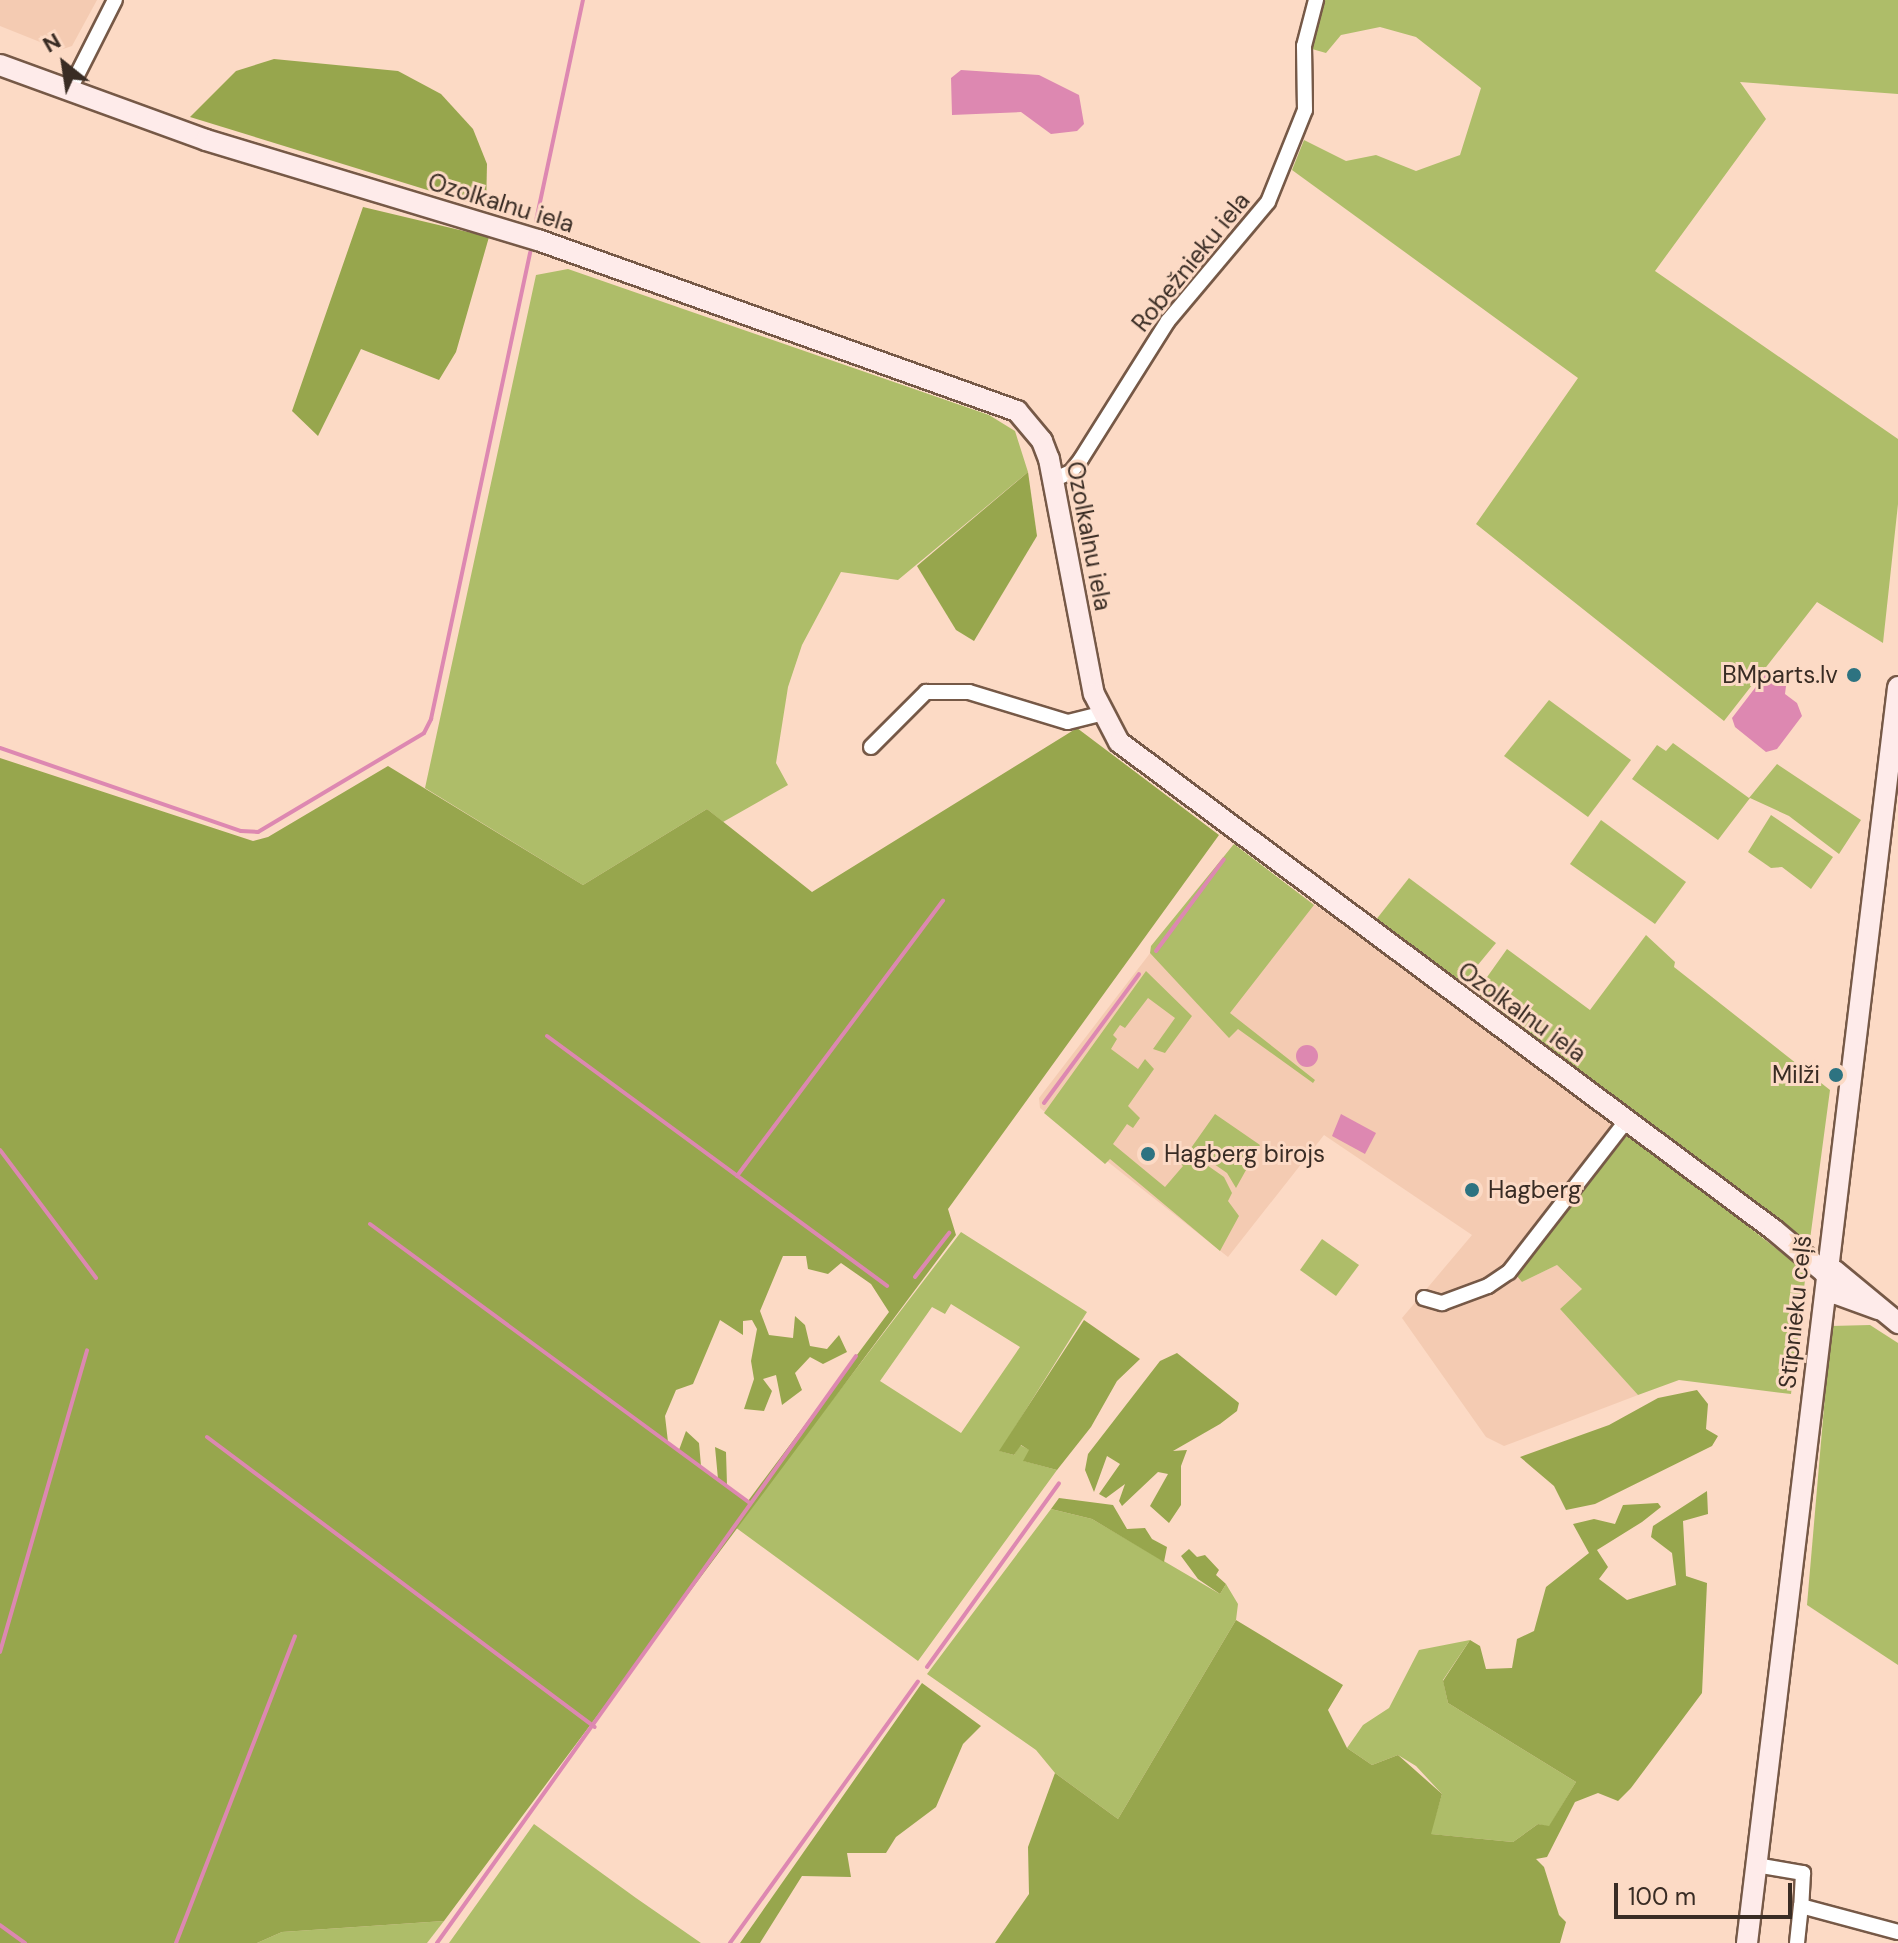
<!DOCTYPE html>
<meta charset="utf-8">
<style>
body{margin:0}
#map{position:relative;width:1898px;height:1943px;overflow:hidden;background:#fcdac5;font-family:"DM Sans",sans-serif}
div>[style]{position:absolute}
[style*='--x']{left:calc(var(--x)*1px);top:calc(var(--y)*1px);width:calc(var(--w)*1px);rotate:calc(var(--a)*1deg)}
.built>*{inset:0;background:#f4cbb2}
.green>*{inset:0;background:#aebd69}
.forest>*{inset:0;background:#97a64d}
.water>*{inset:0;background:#dd88b1}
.round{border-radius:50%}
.stream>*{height:4px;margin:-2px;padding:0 2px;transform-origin:2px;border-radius:2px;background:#dd88b1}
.roads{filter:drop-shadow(2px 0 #765947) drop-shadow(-2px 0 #765947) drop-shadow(0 2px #765947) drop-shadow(0 -2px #765947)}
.street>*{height:14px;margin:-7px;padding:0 7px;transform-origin:7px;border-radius:7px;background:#fff}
.secondary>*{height:20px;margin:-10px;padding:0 10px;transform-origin:10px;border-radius:10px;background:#feebea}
.dots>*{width:22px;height:22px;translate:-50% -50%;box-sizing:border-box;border:4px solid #fcdac5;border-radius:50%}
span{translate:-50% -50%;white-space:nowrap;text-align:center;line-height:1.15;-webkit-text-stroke:6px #fcdac5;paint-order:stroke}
.street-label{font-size:24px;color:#392c24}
.poi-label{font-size:24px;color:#392c24}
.right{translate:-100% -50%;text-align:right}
.left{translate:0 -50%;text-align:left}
.north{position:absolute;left:24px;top:24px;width:80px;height:80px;-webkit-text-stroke:6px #fcdac5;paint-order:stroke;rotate:330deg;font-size:22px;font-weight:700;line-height:32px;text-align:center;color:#392c24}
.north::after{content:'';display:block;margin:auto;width:28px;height:36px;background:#392c24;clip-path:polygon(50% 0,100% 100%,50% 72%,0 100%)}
.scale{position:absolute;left:1614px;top:1883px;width:178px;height:36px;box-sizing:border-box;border:4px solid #392c24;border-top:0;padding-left:10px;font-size:24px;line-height:28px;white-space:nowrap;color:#392c24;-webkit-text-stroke:6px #fcdac5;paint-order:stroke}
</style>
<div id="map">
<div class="built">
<div style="clip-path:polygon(0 0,97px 0,72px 46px,60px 50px,0 26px)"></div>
<div style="clip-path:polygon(1233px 845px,1629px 1133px,1522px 1282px,1557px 1265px,1583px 1290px,1560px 1309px,1638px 1395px,1504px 1446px,1486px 1437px,1402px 1318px,1472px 1235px,1324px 1135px,1228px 1257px,1040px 1108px,1039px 1098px)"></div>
</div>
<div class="green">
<div style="clip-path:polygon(1325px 0,1898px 0,1898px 94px,1740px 82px,1766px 119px,1655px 271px,1898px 439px,1898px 504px,1883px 643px,1817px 602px,1724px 721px,1476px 524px,1578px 378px,1292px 170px,1304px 140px,1346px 161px,1376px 155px,1416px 171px,1460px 155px,1481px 88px,1416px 37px,1380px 27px,1341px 35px,1326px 53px,1312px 49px,1313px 25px)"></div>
<div style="clip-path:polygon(568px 269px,989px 415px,1015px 431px,1028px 472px,898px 580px,841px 572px,802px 645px,788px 687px,776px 763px,788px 785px,723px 822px,707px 809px,583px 885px,425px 788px,536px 275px)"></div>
<div style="clip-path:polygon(1549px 700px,1631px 760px,1588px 817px,1504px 756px)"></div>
<div style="clip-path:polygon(1673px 743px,1749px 798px,1777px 764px,1861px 820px,1839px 854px,1789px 816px,1750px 798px,1718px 840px,1632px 779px,1657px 745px,1666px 751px)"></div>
<div style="clip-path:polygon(1771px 815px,1833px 857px,1811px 889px,1782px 867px,1771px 868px,1748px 852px)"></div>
<div style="clip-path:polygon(1601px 820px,1686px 882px,1655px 924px,1570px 864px)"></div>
<div style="clip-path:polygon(1234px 844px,1314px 905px,1230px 1013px,1315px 1080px,1313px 1083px,1238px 1029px,1229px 1038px,1150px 953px,1151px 946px)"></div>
<div style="clip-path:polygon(1409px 878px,1496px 943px,1463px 983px,1375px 921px)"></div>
<div style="clip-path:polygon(1646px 935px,1675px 962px,1674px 967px,1830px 1090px,1809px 1247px,1480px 1001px,1480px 987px,1507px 949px,1590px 1010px)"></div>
<div style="clip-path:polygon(1146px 971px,1192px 1016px,1165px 1053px,1153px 1049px,1175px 1018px,1148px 998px,1125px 1028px,1120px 1025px,1113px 1035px,1117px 1039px,1111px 1049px,1138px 1069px,1145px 1059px,1154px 1069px,1128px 1106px,1140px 1118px,1133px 1128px,1127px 1124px,1113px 1144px,1165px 1187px,1183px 1166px,1176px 1160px,1184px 1149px,1224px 1177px,1232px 1193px,1228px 1201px,1239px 1216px,1220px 1251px,1110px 1159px,1105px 1164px,1044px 1113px)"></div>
<div style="clip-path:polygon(1215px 1114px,1260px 1145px,1236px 1188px,1227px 1173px,1191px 1148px)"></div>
<div style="clip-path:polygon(1629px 1133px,1806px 1272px,1791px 1394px,1679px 1380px,1638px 1395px,1560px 1309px,1582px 1289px,1557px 1265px,1522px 1282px,1516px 1275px)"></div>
<div style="clip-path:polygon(evenodd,961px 1232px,1087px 1312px,1000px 1451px,1014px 1455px,1020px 1445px,1030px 1450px,1024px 1461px,1057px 1470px,918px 1661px,735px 1527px,961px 1232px,951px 1304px,1020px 1347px,961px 1433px,880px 1381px,932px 1307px,945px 1314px,951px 1304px)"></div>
<div style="clip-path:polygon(1322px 1239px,1359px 1265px,1336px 1296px,1300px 1270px)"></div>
<div style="clip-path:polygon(1870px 1325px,1898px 1343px,1898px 1665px,1807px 1605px,1831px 1326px)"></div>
<div style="clip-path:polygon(1051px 1509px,1092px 1519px,1220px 1594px,1226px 1584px,1238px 1604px,1236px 1620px,1118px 1819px,1055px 1773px,1036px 1750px,927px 1674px)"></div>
<div style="clip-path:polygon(1470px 1640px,1443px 1680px,1448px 1703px,1576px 1782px,1549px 1827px,1538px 1824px,1513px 1842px,1430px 1834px,1442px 1794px,1416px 1766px,1398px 1755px,1372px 1765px,1347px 1748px,1363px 1725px,1389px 1708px,1419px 1650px)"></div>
<div style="clip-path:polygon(534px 1824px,636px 1898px,701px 1943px,449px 1943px)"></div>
<div style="clip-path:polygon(444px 1921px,427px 1943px,257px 1943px,282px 1932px)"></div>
</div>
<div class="forest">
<div style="clip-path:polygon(274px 59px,398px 71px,441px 94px,473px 129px,487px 164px,486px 208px,190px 117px,236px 71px)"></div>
<div style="clip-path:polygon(363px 207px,489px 237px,456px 352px,439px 380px,361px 349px,318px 436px,292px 411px)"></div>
<div style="clip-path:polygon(1028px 472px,1037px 536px,974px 641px,956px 630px,917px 566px)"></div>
<div style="clip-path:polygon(evenodd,1077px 728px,1219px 835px,948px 1209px,956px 1235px,444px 1921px,282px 1932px,257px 1943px,0 1943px,0 758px,253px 841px,268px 837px,388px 766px,583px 885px,707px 809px,812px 892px,1077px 728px,783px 1256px,806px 1256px,808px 1269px,828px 1274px,841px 1263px,871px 1284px,889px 1312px,748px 1501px,727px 1485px,726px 1452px,715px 1447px,718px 1479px,701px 1466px,699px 1443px,686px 1431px,679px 1450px,668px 1442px,665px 1416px,676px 1390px,693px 1384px,720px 1320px,743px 1335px,743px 1321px,752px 1320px,757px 1329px,751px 1361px,754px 1379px,744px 1409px,764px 1411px,772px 1391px,763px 1379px,776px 1375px,782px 1405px,802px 1390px,795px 1373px,810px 1357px,823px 1364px,847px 1352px,839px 1335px,827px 1349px,810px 1346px,805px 1325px,795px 1316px,793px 1338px,769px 1335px,760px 1311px,783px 1256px)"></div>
<div style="clip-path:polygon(1084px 1320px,1140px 1359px,1117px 1381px,1091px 1427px,1057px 1470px,1023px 1461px,1029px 1450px,1021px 1445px,1014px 1455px,999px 1451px)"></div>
<div style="clip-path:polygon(1177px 1353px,1239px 1403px,1237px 1411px,1220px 1424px,1173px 1451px,1187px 1450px,1181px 1466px,1181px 1505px,1169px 1523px,1150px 1506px,1168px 1474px,1158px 1472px,1122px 1506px,1119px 1501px,1125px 1484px,1106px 1498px,1099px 1494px,1120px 1464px,1107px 1456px,1094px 1492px,1085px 1470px,1088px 1454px,1160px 1361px)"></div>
<div style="clip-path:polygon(1697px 1390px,1708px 1404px,1706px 1429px,1718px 1436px,1712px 1446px,1595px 1504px,1566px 1510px,1554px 1486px,1520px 1457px,1609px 1425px,1658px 1398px)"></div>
<div style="clip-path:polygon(1707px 1491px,1708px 1514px,1683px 1521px,1686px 1576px,1707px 1583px,1702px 1693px,1631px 1788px,1618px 1801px,1598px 1793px,1575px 1802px,1547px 1857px,1536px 1859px,1544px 1867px,1559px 1915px,1566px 1922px,1560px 1943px,995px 1943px,1029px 1894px,1028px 1847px,1055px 1773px,1118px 1819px,1236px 1620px,1343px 1685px,1328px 1710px,1347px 1748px,1372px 1765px,1398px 1755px,1442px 1794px,1431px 1834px,1513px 1842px,1538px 1824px,1549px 1826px,1576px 1782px,1448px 1703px,1443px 1681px,1470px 1640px,1480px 1646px,1486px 1669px,1512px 1668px,1517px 1639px,1534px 1631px,1546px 1587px,1589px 1553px,1573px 1524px,1594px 1519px,1615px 1524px,1623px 1505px,1658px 1503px,1661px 1507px,1642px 1522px,1597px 1550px,1608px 1567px,1599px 1579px,1627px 1600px,1676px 1585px,1672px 1553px,1651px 1537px,1653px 1526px)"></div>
<div style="clip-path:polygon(1059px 1498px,1113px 1505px,1127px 1529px,1145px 1528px,1152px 1539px,1167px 1547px,1164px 1562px,1092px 1519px,1051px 1509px)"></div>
<div style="clip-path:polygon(1189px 1549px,1197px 1557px,1205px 1555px,1219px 1570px,1216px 1575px,1226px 1584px,1220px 1594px,1198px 1579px,1181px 1556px)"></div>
<div style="clip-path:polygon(922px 1683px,981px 1726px,963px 1744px,936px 1807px,896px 1837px,886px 1853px,847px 1853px,851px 1877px,802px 1876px,760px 1943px,740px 1943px)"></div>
</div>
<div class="water">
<div style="clip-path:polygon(961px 70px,1039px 75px,1079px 95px,1084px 124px,1077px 131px,1051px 134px,1021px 112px,952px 115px,951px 78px)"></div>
<div style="clip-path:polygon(1768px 671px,1786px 686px,1785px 694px,1797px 703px,1802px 716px,1777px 749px,1766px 752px,1735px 727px,1732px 718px)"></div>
<div class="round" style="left:1296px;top:1045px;width:22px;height:22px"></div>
<div style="clip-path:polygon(1341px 1114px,1376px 1133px,1365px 1154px,1332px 1136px)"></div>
</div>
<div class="stream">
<div style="--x:536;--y:221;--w:226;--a:-78"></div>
<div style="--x:0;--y:748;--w:255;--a:19"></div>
<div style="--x:241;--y:831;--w:17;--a:3"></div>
<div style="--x:258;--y:832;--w:193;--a:-30.8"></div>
<div style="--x:424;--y:733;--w:16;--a:-63"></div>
<div style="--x:431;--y:719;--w:477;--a:-78"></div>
<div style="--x:1156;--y:951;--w:114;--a:-53.5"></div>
<div style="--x:547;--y:1036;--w:422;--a:36.3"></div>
<div style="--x:1044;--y:1103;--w:160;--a:-53.6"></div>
<div style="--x:0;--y:1150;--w:160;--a:53.1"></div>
<div style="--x:737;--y:1176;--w:344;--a:-53.2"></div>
<div style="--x:370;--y:1224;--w:470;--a:36.3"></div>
<div style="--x:915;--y:1277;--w:56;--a:-52.3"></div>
<div style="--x:207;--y:1437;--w:484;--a:36.8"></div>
<div style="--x:0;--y:1652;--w:314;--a:-73.9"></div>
<div style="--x:927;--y:1667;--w:226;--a:-54.3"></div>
<div style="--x:0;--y:1925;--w:31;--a:36"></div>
<div style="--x:176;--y:1943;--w:329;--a:-68.8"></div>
<div style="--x:437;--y:1943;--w:721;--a:-54.48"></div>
<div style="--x:730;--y:1943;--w:322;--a:-54.3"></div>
</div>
<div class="roads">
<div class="street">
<div style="--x:69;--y:91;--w:102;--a:-63.2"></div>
<div style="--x:1055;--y:479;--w:17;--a:-24"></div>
<div style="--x:1071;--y:472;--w:16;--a:-52"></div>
<div style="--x:1081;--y:459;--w:163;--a:-57.8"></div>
<div style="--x:1168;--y:321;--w:155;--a:-50"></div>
<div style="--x:1268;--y:202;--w:99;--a:-68.1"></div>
<div style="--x:1305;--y:110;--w:64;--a:-90.9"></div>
<div style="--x:1304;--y:46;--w:48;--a:-75.4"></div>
<div style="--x:871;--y:747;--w:78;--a:-45"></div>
<div style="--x:926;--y:692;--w:43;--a:0"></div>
<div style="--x:969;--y:692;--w:103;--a:16.9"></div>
<div style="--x:1068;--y:722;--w:34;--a:-14"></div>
<div style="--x:1424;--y:1298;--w:19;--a:16"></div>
<div style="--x:1442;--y:1303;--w:49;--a:-20.3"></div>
<div style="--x:1488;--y:1286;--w:25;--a:-34"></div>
<div style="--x:1509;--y:1272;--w:191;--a:-52.2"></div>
<div style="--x:1756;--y:1865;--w:48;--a:9.7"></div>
<div style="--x:1803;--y:1873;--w:33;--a:93"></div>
<div style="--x:1797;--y:1943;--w:37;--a:-84"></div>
<div style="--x:1801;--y:1906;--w:100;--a:15"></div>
</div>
<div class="secondary">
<div style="--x:0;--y:65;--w:219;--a:20"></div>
<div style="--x:206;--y:140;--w:347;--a:16.8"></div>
<div style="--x:538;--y:240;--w:509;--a:19.65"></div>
<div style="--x:1017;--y:411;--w:39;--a:50"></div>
<div style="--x:1042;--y:441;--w:19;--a:69"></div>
<div style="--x:1049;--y:459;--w:239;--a:79.2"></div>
<div style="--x:1094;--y:694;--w:54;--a:62.5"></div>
<div style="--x:1119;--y:742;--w:817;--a:36.69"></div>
<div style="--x:1774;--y:1230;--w:67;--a:40.1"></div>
<div style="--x:1825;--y:1273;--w:24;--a:60"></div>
<div style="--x:1837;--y:1294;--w:44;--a:20.1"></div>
<div style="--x:1825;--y:1273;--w:10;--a:-11"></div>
<div style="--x:1835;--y:1271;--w:82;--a:39.5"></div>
<div style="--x:1747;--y:1943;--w:1265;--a:-83.14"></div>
</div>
</div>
<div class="dots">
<div style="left:1854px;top:675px;background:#2d7381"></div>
<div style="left:1836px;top:1075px;background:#2d7381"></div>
<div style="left:1148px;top:1154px;background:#2d7381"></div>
<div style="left:1472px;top:1190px;background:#2d7381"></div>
</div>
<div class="street-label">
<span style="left:501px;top:203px;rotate:17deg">Ozolkalnu iela</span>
<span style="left:1191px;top:262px;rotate:-51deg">Robežnieku iela</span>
<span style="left:1089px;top:536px;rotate:79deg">Ozolkalnu iela</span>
<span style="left:1522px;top:1012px;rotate:36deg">Ozolkalnu iela</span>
<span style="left:1795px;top:1312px;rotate:-84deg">Stīpnieku ceļš</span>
</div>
<div class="poi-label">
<span class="right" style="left:1838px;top:675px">BMparts.lv</span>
<span class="right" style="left:1820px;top:1075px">Milži</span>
<span class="left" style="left:1164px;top:1154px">Hagberg birojs</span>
<span class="left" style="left:1488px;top:1190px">Hagberg</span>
</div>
<div class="north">N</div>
<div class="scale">100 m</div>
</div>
